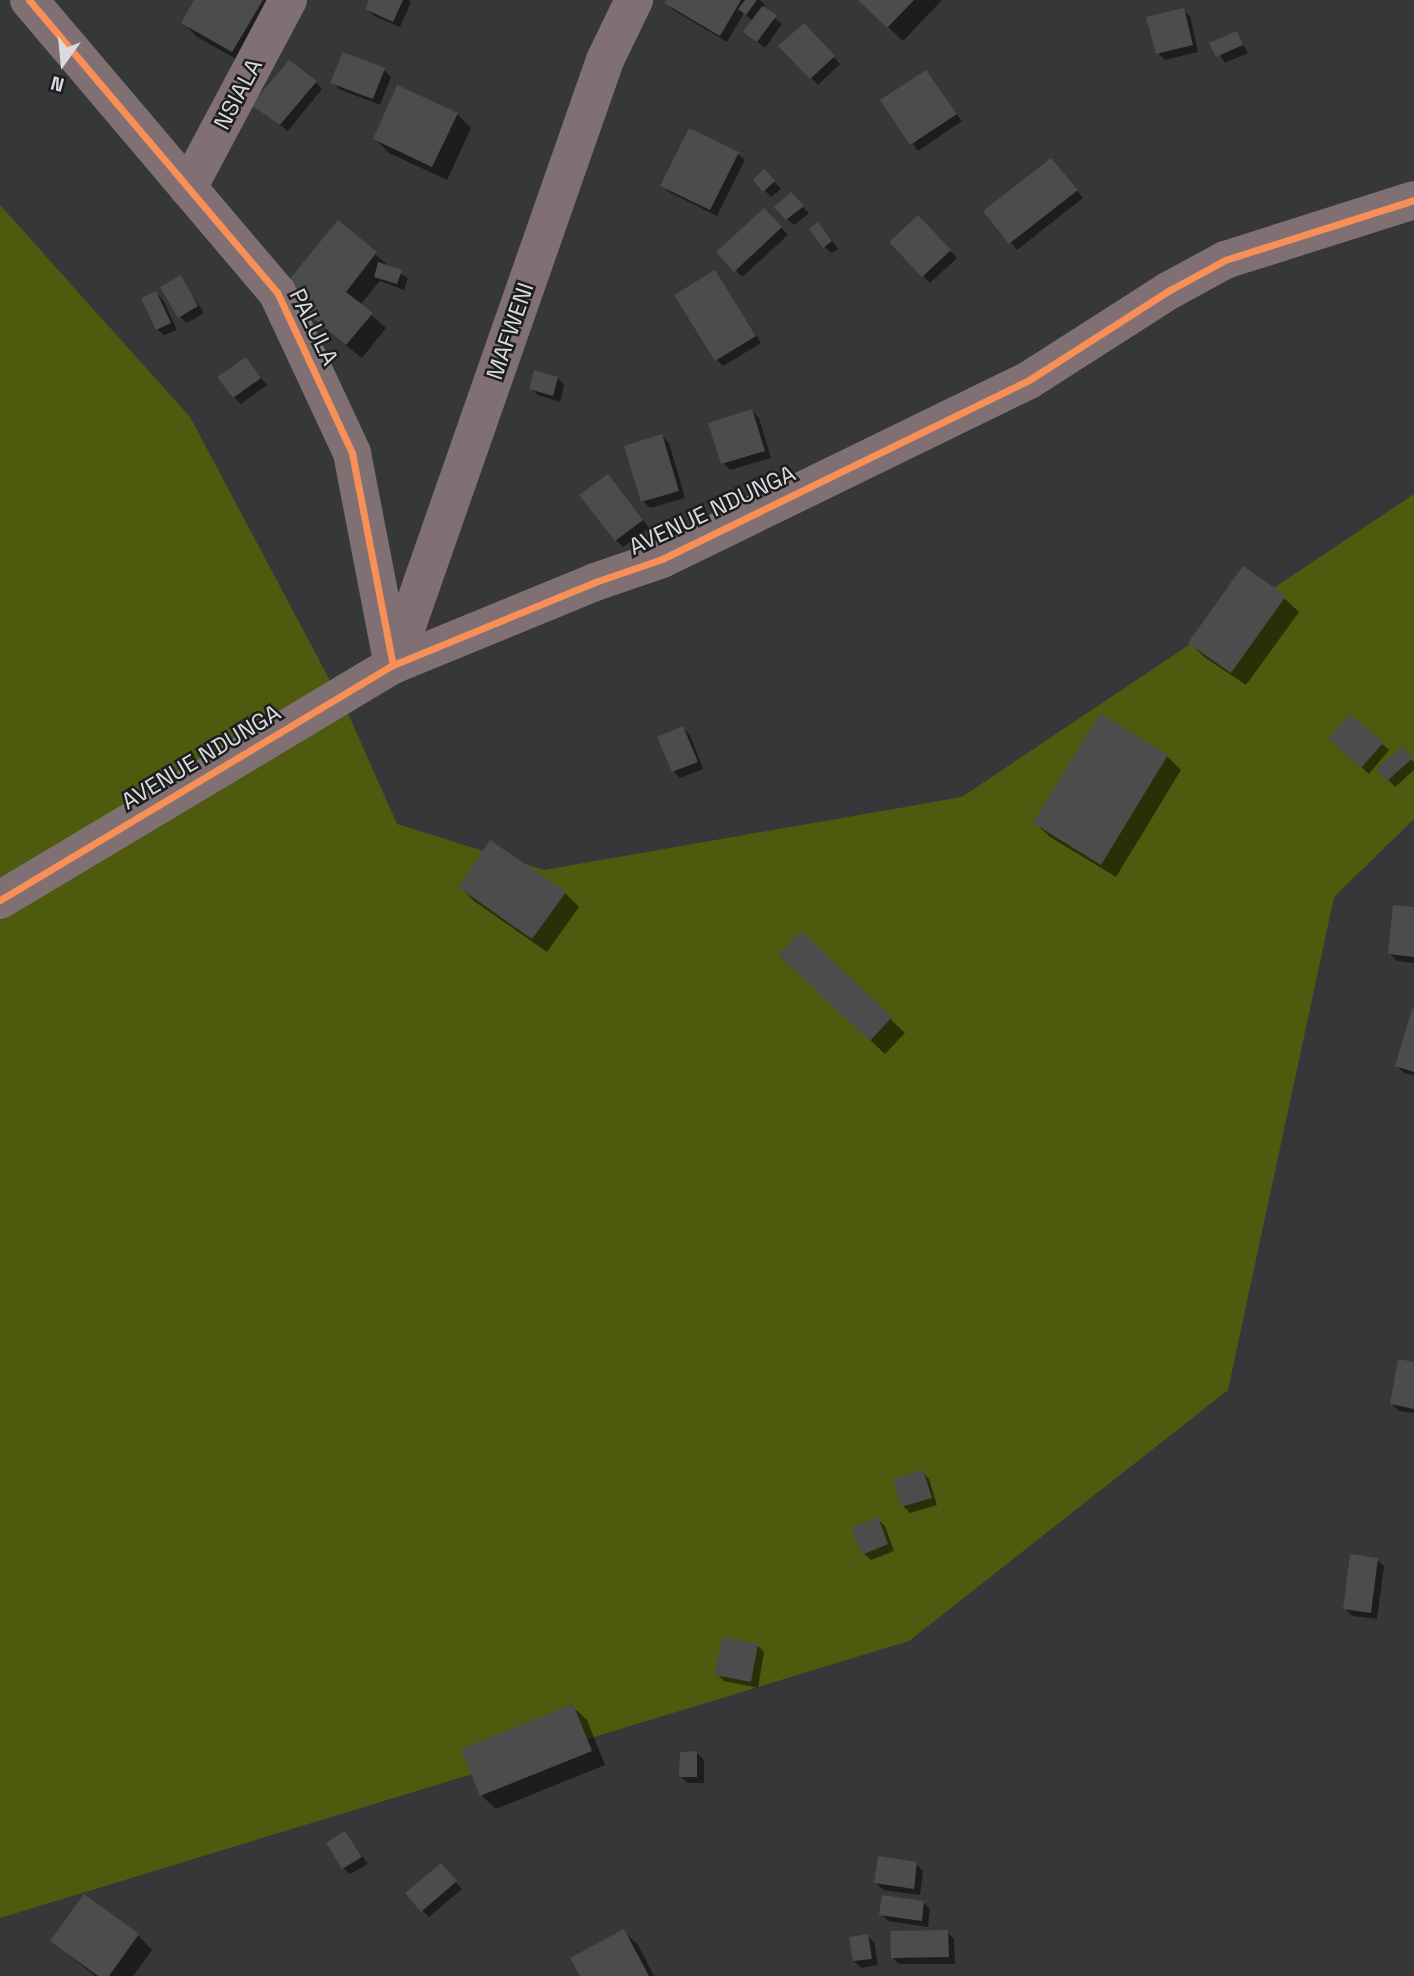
<!DOCTYPE html>
<style>
body{margin:0}
#map{position:relative;width:1414px;height:1976px;overflow:hidden;background:#353739;font-family:"Space Grotesk",sans-serif}
div>[style]{position:absolute}
[style*='--x']{left:calc(var(--x)*1px);top:calc(var(--y)*1px);width:calc(var(--w)*1px);rotate:calc(var(--a)*1deg)}
.green>*{inset:0;background:#4e5b0f}
.shadow>*{inset:0;background:#0007}
.building>*{inset:0;background:#4b4c4c}
.minor>*{height:38px;margin:-19px;padding:0 19px;transform-origin:19px;border-radius:19px;background:#807073}
.cycleway>*{height:7px;margin:-3.5px;padding:0 3.5px;transform-origin:3.5px;border-radius:3.5px;background:#f78f57}
span{translate:-50% -50%;white-space:nowrap;text-align:center;line-height:1.15;-webkit-text-stroke:5px #1c1d1f;paint-order:stroke}
.street-label{font-size:23px;color:#dadbde}
.north{position:absolute;left:28px;top:28px;width:70px;height:70px;-webkit-text-stroke:5px #1c1d1f;paint-order:stroke;rotate:195deg;font-size:19px;font-weight:700;line-height:28px;text-align:center;color:#dadbde}
.north::after{content:'';display:block;margin:auto;width:24px;height:32px;background:#dadbde;clip-path:polygon(50% 0,100% 100%,50% 72%,0 100%)}
</style>
<div id="map">
<div class="green">
<div style="clip-path:polygon(0 205px,190px 417px,350px 718px,397px 824px,544px 870px,962px 797px,1414px 494px,1414px 819px,1334px 897px,1228px 1390px,909px 1641px,0 1918px)"></div>
</div>
<div class="shadow">
<div style="clip-path:polygon(196px 0,283px 0,247px 65px,197px 37px,183px 22px)"></div>
<div style="clip-path:polygon(371px 0,409px 0,411px 2px,400px 27px,374px 16px,367px 9px)"></div>
<div style="clip-path:polygon(668px 0,760px 0,765px 5px,763px 8px,782px 24px,765px 48px,745px 32px,753px 21px,744px 13px,727px 42px,673px 10px,667px 3px)"></div>
<div style="clip-path:polygon(859px 0,942px 0,903px 41px)"></div>
<div style="clip-path:polygon(1183px 10px,1190px 16px,1198px 52px,1165px 60px,1158px 53px)"></div>
<div style="clip-path:polygon(804px 25px,840px 64px,818px 85px,781px 46px)"></div>
<div style="clip-path:polygon(1236px 33px,1248px 53px,1225px 63px,1212px 43px)"></div>
<div style="clip-path:polygon(344px 54px,384px 70px,391px 77px,380px 105px,339px 89px,332px 82px)"></div>
<div style="clip-path:polygon(926px 72px,962px 121px,918px 151px,883px 101px)"></div>
<div style="clip-path:polygon(316px 82px,322px 89px,288px 131px,254px 105px)"></div>
<div style="clip-path:polygon(457px 114px,471px 128px,447px 180px,389px 153px,375px 139px)"></div>
<div style="clip-path:polygon(738px 154px,745px 160px,717px 216px,669px 192px,662px 186px)"></div>
<div style="clip-path:polygon(1058px 167px,1083px 198px,1017px 250px,985px 212px)"></div>
<div style="clip-path:polygon(764px 171px,781px 189px,771px 197px,755px 180px)"></div>
<div style="clip-path:polygon(791px 195px,809px 213px,794px 225px,787px 219px)"></div>
<div style="clip-path:polygon(764px 210px,788px 235px,742px 277px,719px 252px)"></div>
<div style="clip-path:polygon(917px 217px,957px 258px,930px 283px,892px 242px)"></div>
<div style="clip-path:polygon(338px 222px,391px 268px,408px 278px,404px 290px,380px 281px,360px 305px,386px 328px,362px 358px,296px 306px)"></div>
<div style="clip-path:polygon(825px 231px,838px 249px,831px 253px,824px 246px)"></div>
<div style="clip-path:polygon(715px 272px,761px 343px,723px 366px,716px 359px)"></div>
<div style="clip-path:polygon(180px 277px,204px 313px,187px 323px,180px 317px)"></div>
<div style="clip-path:polygon(156px 293px,163px 300px,177px 330px,164px 335px,157px 329px)"></div>
<div style="clip-path:polygon(246px 359px,267px 385px,241px 404px,234px 397px)"></div>
<div style="clip-path:polygon(558px 378px,564px 385px,560px 402px,538px 395px,531px 388px)"></div>
<div style="clip-path:polygon(752px 411px,759px 418px,771px 458px,730px 470px,723px 463px)"></div>
<div style="clip-path:polygon(662px 436px,669px 443px,685px 498px,650px 508px,643px 501px)"></div>
<div style="clip-path:polygon(614px 483px,649px 528px,623px 547px,616px 540px)"></div>
<div style="clip-path:polygon(1284px 598px,1299px 612px,1246px 685px,1204px 657px,1190px 643px)"></div>
<div style="clip-path:polygon(1350px 716px,1389px 750px,1369px 774px,1337px 745px)"></div>
<div style="clip-path:polygon(683px 728px,690px 735px,703px 769px,680px 778px,673px 771px,660px 738px)"></div>
<div style="clip-path:polygon(1402px 749px,1414px 762px,1414px 770px,1395px 787px,1379px 770px)"></div>
<div style="clip-path:polygon(1167px 756px,1181px 770px,1116px 877px,1050px 837px,1035px 823px)"></div>
<div style="clip-path:polygon(460px 887px,565px 893px,579px 907px,547px 952px,474px 901px)"></div>
<div style="clip-path:polygon(1414px 909px,1414px 963px,1397px 961px,1390px 954px)"></div>
<div style="clip-path:polygon(801px 933px,905px 1033px,885px 1054px,795px 969px)"></div>
<div style="clip-path:polygon(1414px 1011px,1414px 1075px,1404px 1073px,1397px 1066px)"></div>
<div style="clip-path:polygon(1414px 1363px,1414px 1413px,1399px 1411px,1392px 1404px)"></div>
<div style="clip-path:polygon(923px 1472px,929px 1479px,937px 1505px,910px 1513px,903px 1506px)"></div>
<div style="clip-path:polygon(878px 1519px,885px 1526px,894px 1551px,871px 1560px,864px 1554px)"></div>
<div style="clip-path:polygon(1377px 1560px,1384px 1566px,1377px 1619px,1352px 1616px,1345px 1609px)"></div>
<div style="clip-path:polygon(757px 1645px,764px 1652px,758px 1688px,724px 1681px,717px 1674px)"></div>
<div style="clip-path:polygon(572px 1706px,587px 1720px,605px 1765px,496px 1809px,481px 1795px)"></div>
<div style="clip-path:polygon(697px 1753px,704px 1760px,704px 1783px,688px 1783px,681px 1777px)"></div>
<div style="clip-path:polygon(345px 1833px,368px 1864px,350px 1874px,343px 1868px)"></div>
<div style="clip-path:polygon(916px 1864px,923px 1871px,920px 1895px,883px 1890px,876px 1883px)"></div>
<div style="clip-path:polygon(447px 1872px,462px 1889px,429px 1917px,422px 1910px)"></div>
<div style="clip-path:polygon(84px 1897px,138px 1935px,152px 1950px,133px 1976px,95px 1976px,52px 1941px)"></div>
<div style="clip-path:polygon(923px 1902px,930px 1909px,928px 1927px,888px 1921px,881px 1914px)"></div>
<div style="clip-path:polygon(623px 1931px,638px 1945px,654px 1976px,582px 1976px)"></div>
<div style="clip-path:polygon(947px 1932px,954px 1939px,955px 1964px,899px 1964px,892px 1957px)"></div>
<div style="clip-path:polygon(867px 1936px,874px 1942px,878px 1965px,861px 1968px,854px 1961px)"></div>
</div>
<div class="building">
<div style="clip-path:polygon(194px 0,263px 0,232px 52px,181px 23px)"></div>
<div style="clip-path:polygon(369px 0,403px 0,393px 22px,365px 9px)"></div>
<div style="clip-path:polygon(666px 0,741px 0,720px 36px,664px 3px)"></div>
<div style="clip-path:polygon(745px 0,757px 0,746px 15px,738px 9px)"></div>
<div style="clip-path:polygon(858px 0,914px 0,887px 28px)"></div>
<div style="clip-path:polygon(762px 6px,777px 15px,757px 42px,743px 32px)"></div>
<div style="clip-path:polygon(1184px 8px,1193px 45px,1156px 54px,1146px 17px)"></div>
<div style="clip-path:polygon(804px 23px,835px 56px,810px 79px,778px 46px)"></div>
<div style="clip-path:polygon(1237px 31px,1243px 45px,1216px 57px,1209px 43px)"></div>
<div style="clip-path:polygon(343px 52px,385px 68px,373px 99px,330px 83px)"></div>
<div style="clip-path:polygon(289px 60px,317px 81px,280px 125px,251px 105px)"></div>
<div style="clip-path:polygon(926px 70px,957px 114px,910px 145px,880px 100px)"></div>
<div style="clip-path:polygon(397px 85px,458px 113px,432px 167px,373px 139px)"></div>
<div style="clip-path:polygon(689px 128px,739px 152px,710px 210px,660px 186px)"></div>
<div style="clip-path:polygon(1051px 158px,1078px 190px,1009px 244px,983px 211px)"></div>
<div style="clip-path:polygon(764px 169px,775px 181px,763px 192px,753px 180px)"></div>
<div style="clip-path:polygon(791px 192px,804px 206px,786px 220px,774px 207px)"></div>
<div style="clip-path:polygon(764px 208px,782px 227px,734px 272px,716px 252px)"></div>
<div style="clip-path:polygon(918px 215px,951px 250px,922px 277px,889px 242px)"></div>
<div style="clip-path:polygon(338px 220px,377px 252px,346px 292px,373px 313px,346px 345px,279px 292px)"></div>
<div style="clip-path:polygon(818px 222px,832px 241px,823px 248px,809px 229px)"></div>
<div style="clip-path:polygon(378px 262px,402px 270px,397px 284px,374px 277px)"></div>
<div style="clip-path:polygon(715px 270px,756px 336px,715px 361px,674px 295px)"></div>
<div style="clip-path:polygon(181px 275px,198px 306px,178px 318px,160px 287px)"></div>
<div style="clip-path:polygon(156px 291px,171px 323px,156px 330px,141px 298px)"></div>
<div style="clip-path:polygon(246px 357px,261px 378px,233px 398px,217px 377px)"></div>
<div style="clip-path:polygon(534px 370px,558px 377px,553px 396px,529px 389px)"></div>
<div style="clip-path:polygon(752px 409px,765px 451px,721px 464px,708px 423px)"></div>
<div style="clip-path:polygon(662px 434px,679px 491px,641px 502px,624px 446px)"></div>
<div style="clip-path:polygon(608px 474px,643px 520px,615px 541px,579px 495px)"></div>
<div style="clip-path:polygon(1243px 566px,1286px 596px,1231px 673px,1188px 643px)"></div>
<div style="clip-path:polygon(1100px 713px,1168px 755px,1101px 865px,1033px 823px)"></div>
<div style="clip-path:polygon(1350px 714px,1384px 742px,1361px 768px,1328px 738px)"></div>
<div style="clip-path:polygon(683px 726px,698px 762px,672px 772px,657px 737px)"></div>
<div style="clip-path:polygon(1402px 746px,1413px 758px,1387px 781px,1376px 769px)"></div>
<div style="clip-path:polygon(490px 840px,566px 892px,532px 939px,458px 887px)"></div>
<div style="clip-path:polygon(1393px 905px,1414px 907px,1414px 957px,1388px 954px)"></div>
<div style="clip-path:polygon(801px 931px,892px 1017px,870px 1041px,778px 955px)"></div>
<div style="clip-path:polygon(1412px 1009px,1414px 1009px,1414px 1072px,1395px 1066px)"></div>
<div style="clip-path:polygon(1398px 1359px,1414px 1362px,1414px 1409px,1390px 1404px)"></div>
<div style="clip-path:polygon(923px 1470px,932px 1498px,901px 1507px,893px 1479px)"></div>
<div style="clip-path:polygon(878px 1517px,888px 1544px,862px 1555px,851px 1528px)"></div>
<div style="clip-path:polygon(1350px 1554px,1378px 1558px,1371px 1613px,1343px 1609px)"></div>
<div style="clip-path:polygon(722px 1637px,758px 1644px,751px 1682px,715px 1675px)"></div>
<div style="clip-path:polygon(573px 1704px,592px 1751px,480px 1796px,461px 1749px)"></div>
<div style="clip-path:polygon(697px 1751px,697px 1777px,679px 1777px,680px 1752px)"></div>
<div style="clip-path:polygon(345px 1831px,362px 1857px,342px 1869px,326px 1843px)"></div>
<div style="clip-path:polygon(878px 1856px,917px 1862px,914px 1889px,874px 1883px)"></div>
<div style="clip-path:polygon(441px 1863px,457px 1881px,421px 1912px,405px 1893px)"></div>
<div style="clip-path:polygon(84px 1894px,139px 1934px,109px 1976px,98px 1976px,50px 1941px)"></div>
<div style="clip-path:polygon(882px 1895px,924px 1901px,922px 1921px,879px 1915px)"></div>
<div style="clip-path:polygon(624px 1929px,649px 1976px,580px 1976px,570px 1958px)"></div>
<div style="clip-path:polygon(948px 1930px,949px 1957px,891px 1958px,890px 1931px)"></div>
<div style="clip-path:polygon(868px 1934px,872px 1959px,853px 1961px,849px 1937px)"></div>
</div>
<div class="minor">
<div style="--x:29;--y:0;--w:383;--a:49.7"></div>
<div style="--x:277;--y:292;--w:178;--a:65"></div>
<div style="--x:352;--y:453;--w:216;--a:79.1"></div>
<div style="--x:188;--y:188;--w:213;--a:-62"></div>
<div style="--x:394;--y:663;--w:639;--a:-70.71"></div>
<div style="--x:605;--y:60;--w:67;--a:-64.2"></div>
<div style="--x:0;--y:900;--w:458;--a:-30.9"></div>
<div style="--x:393;--y:665;--w:218;--a:-22.3"></div>
<div style="--x:595;--y:582;--w:71;--a:-18.9"></div>
<div style="--x:662;--y:559;--w:408;--a:-26"></div>
<div style="--x:1029;--y:380;--w:167;--a:-32.6"></div>
<div style="--x:1170;--y:290;--w:63;--a:-28.6"></div>
<div style="--x:1225;--y:260;--w:198;--a:-17.6"></div>
</div>
<div class="cycleway">
<div style="--x:29;--y:0;--w:383;--a:49.7"></div>
<div style="--x:277;--y:292;--w:178;--a:65"></div>
<div style="--x:352;--y:453;--w:216;--a:79.1"></div>
<div style="--x:0;--y:900;--w:458;--a:-30.9"></div>
<div style="--x:393;--y:665;--w:218;--a:-22.3"></div>
<div style="--x:595;--y:582;--w:71;--a:-18.9"></div>
<div style="--x:662;--y:559;--w:408;--a:-26"></div>
<div style="--x:1029;--y:380;--w:167;--a:-32.6"></div>
<div style="--x:1170;--y:290;--w:63;--a:-28.6"></div>
<div style="--x:1225;--y:260;--w:198;--a:-17.6"></div>
</div>
<div class="street-label">
<span style="left:238px;top:94px;rotate:-62deg">NSIALA</span>
<span style="left:314px;top:327px;rotate:64deg">PALULA</span>
<span style="left:510px;top:331px;rotate:-71deg">MAFWENI</span>
<span style="left:712px;top:510px;rotate:-25deg">AVENUE NDUNGA</span>
<span style="left:201px;top:757px;rotate:-31deg">AVENUE NDUNGA</span>
</div>
<div class="north">N</div>
</div>
